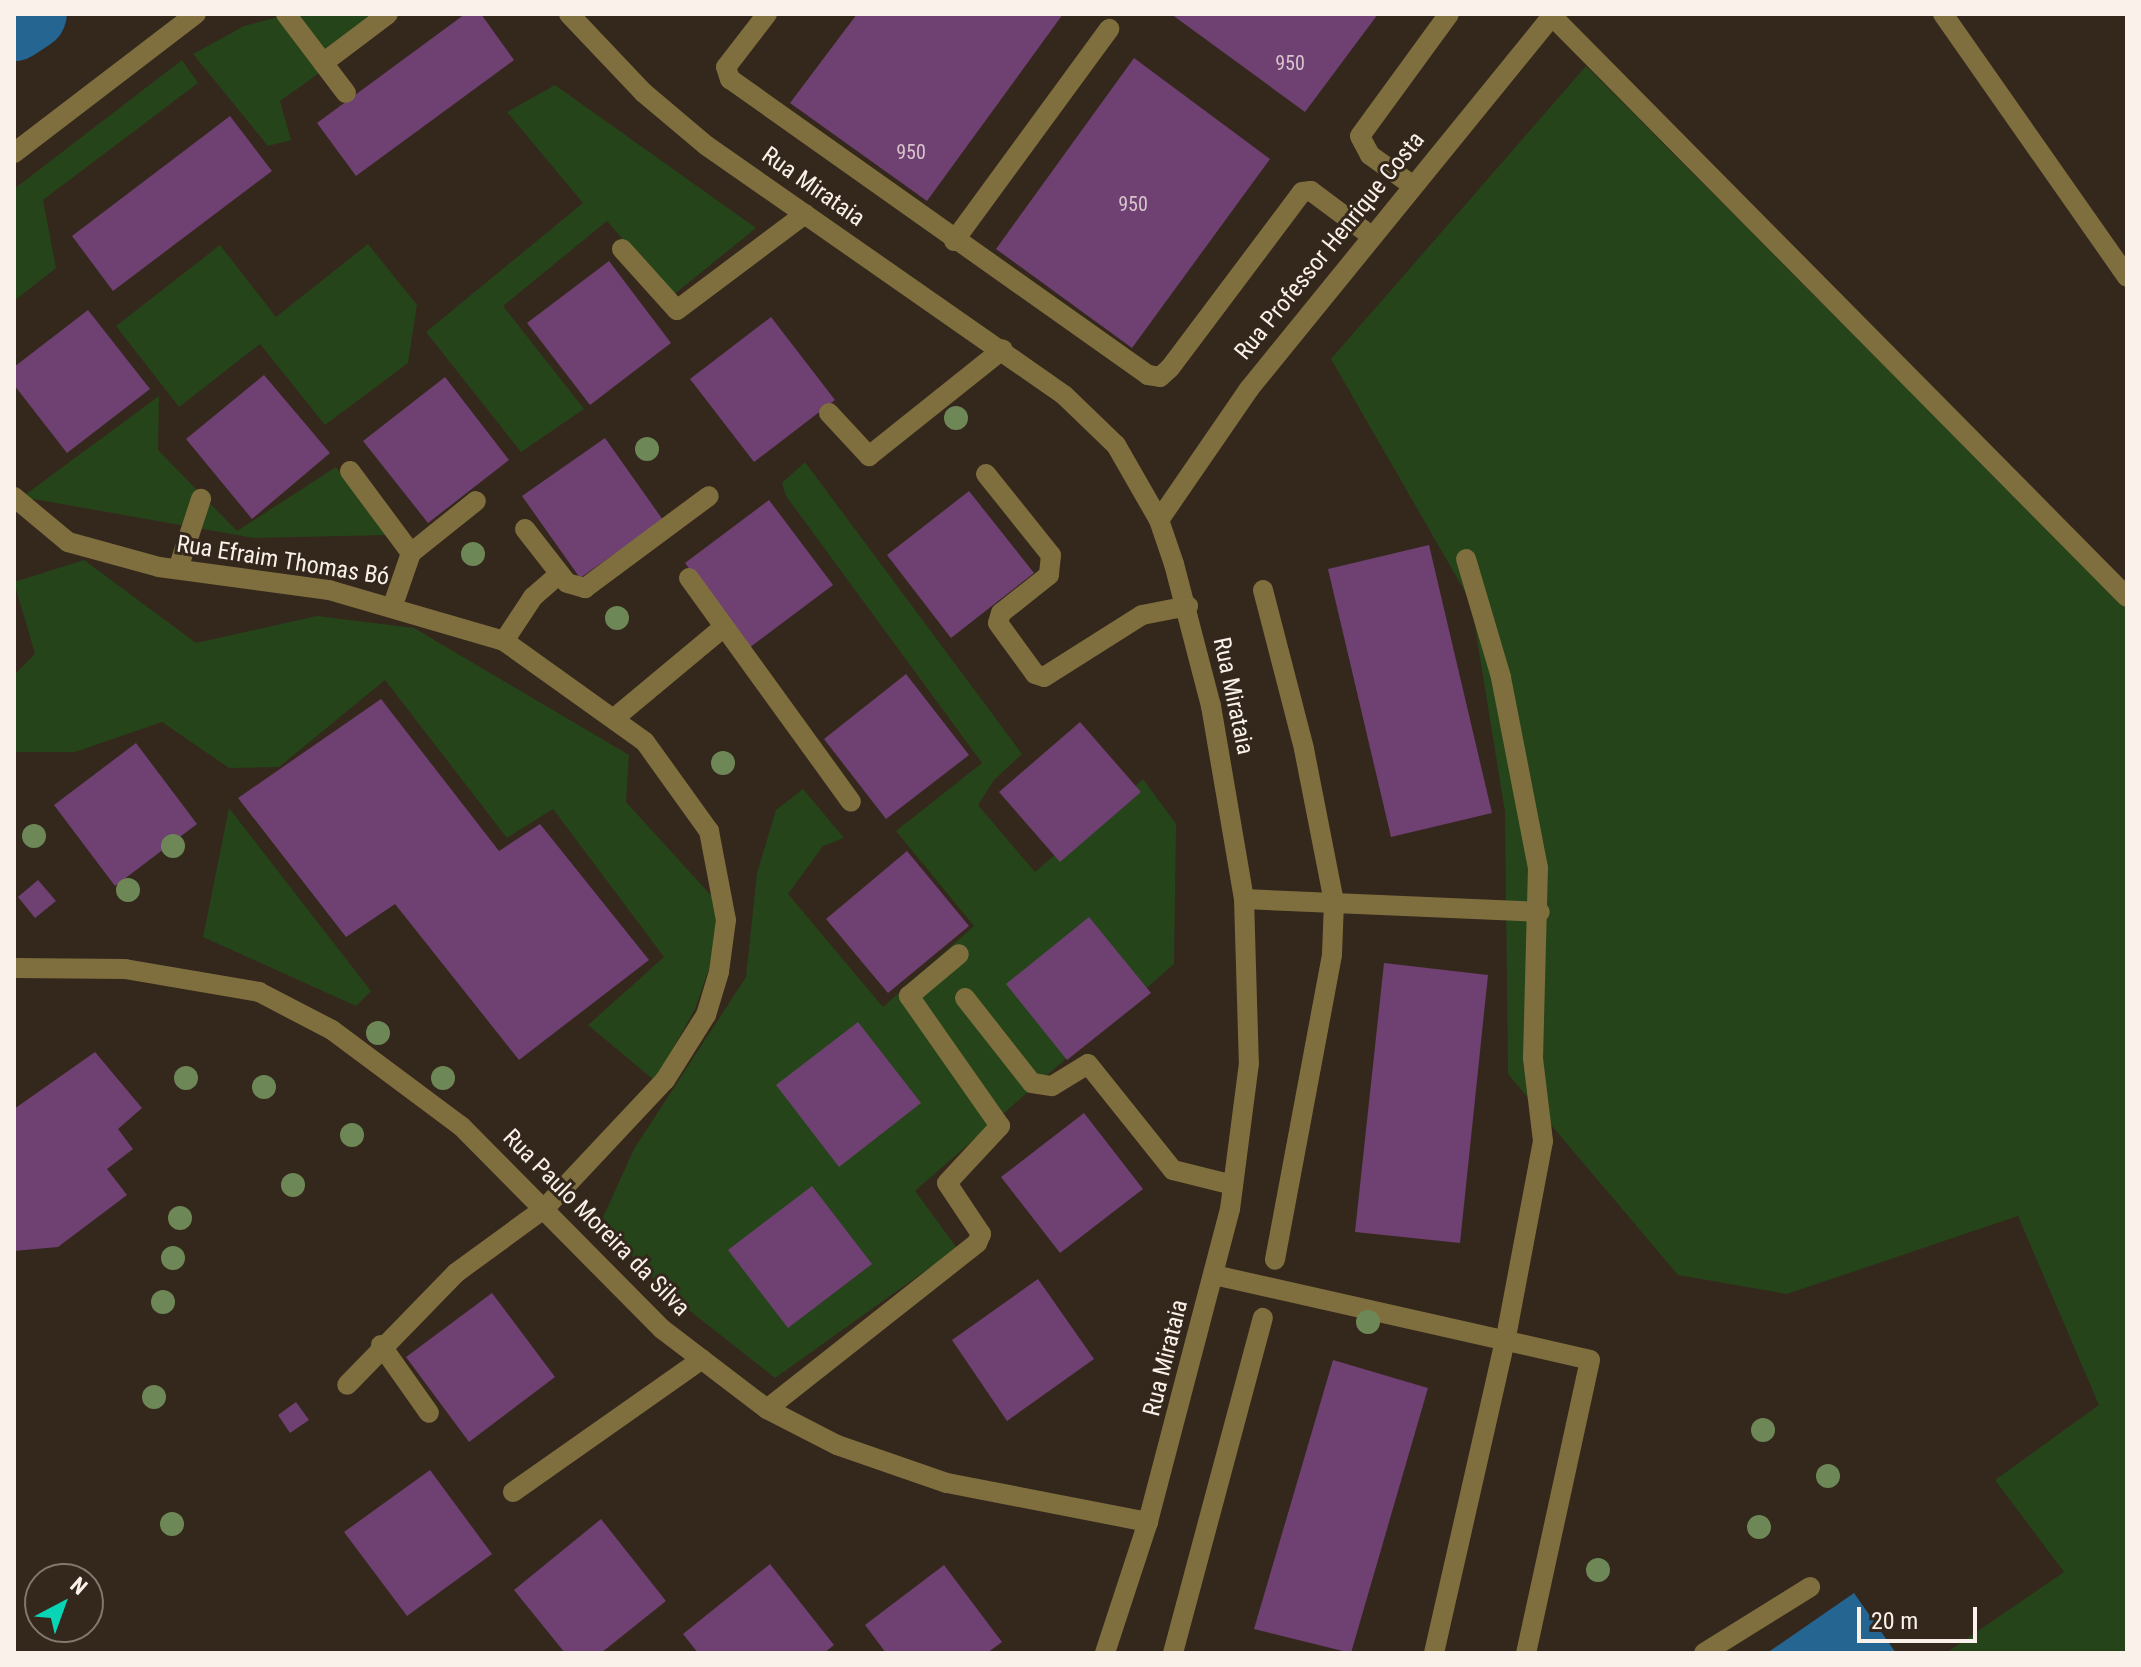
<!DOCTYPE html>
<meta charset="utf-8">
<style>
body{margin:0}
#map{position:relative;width:2141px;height:1667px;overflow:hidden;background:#34271c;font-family:"Roboto Condensed",sans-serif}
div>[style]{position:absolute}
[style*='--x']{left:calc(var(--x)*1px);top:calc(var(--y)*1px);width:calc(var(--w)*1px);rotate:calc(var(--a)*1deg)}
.green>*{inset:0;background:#264419}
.water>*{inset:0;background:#256592}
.river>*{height:72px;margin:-36px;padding:0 36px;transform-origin:36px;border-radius:36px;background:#256592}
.building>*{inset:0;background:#6f4072}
.minor>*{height:20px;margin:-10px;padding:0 10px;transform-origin:10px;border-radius:10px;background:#7f6f3e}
.trees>*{width:24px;height:24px;margin:-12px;border-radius:50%;background:#6d8856}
span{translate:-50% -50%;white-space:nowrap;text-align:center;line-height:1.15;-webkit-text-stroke:6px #34271c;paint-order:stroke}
.number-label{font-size:20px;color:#d7c5cc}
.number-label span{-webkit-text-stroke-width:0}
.street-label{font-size:24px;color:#faf1ea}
.frame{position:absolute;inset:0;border:16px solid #faf1ea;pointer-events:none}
.north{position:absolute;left:24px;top:1563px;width:80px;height:80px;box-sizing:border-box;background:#34271c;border:2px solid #83786e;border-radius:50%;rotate:41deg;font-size:22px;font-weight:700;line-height:32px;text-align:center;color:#faf1ea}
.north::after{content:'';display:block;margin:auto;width:28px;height:36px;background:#08d5b5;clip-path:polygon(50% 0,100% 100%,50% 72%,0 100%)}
.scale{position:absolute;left:1857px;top:1607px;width:120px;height:36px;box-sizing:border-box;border:4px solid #faf1ea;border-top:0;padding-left:10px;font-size:24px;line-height:28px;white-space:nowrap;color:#faf1ea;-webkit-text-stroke:6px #34271c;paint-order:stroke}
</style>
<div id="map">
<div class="green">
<div style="clip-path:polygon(289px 14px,402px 14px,280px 101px,291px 140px,268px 146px,193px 54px,244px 26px)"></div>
<div style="clip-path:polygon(182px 60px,198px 83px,43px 200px,56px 268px,14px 301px,14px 189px)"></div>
<div style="clip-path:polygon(1586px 66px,2127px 609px,2127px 1653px,1946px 1653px,2064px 1572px,1995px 1480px,2099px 1405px,2018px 1216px,1787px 1294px,1678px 1275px,1508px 1074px,1505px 812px,1471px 602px,1331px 359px)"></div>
<div style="clip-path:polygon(555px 85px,756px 228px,672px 296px,607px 221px,503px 306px,584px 409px,521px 452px,426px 332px,583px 203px,507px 112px)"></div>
<div style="clip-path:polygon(368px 244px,417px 305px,408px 363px,325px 425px,260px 344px,179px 407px,116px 326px,220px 245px,276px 317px)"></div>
<div style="clip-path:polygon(159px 396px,158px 450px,237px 531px,336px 467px,388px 535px,254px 538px,22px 497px)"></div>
<div style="clip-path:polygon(805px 462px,1022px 754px,994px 780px,978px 805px,1035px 872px,1143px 779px,1176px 824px,1174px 964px,915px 1191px,957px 1248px,775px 1378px,671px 1296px,600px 1224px,634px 1149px,746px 977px,757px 873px,776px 810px,803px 789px,844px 838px,823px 846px,788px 894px,883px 1007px,974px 926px,896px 831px,982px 763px,786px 496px,782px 483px)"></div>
<div style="clip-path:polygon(84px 560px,196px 643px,317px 616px,414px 628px,629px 755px,626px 802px,717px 902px,719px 936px,711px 963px,695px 1009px,655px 1081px,588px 1025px,664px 957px,553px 809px,507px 838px,385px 680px,279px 767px,229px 768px,162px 722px,75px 752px,14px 752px,14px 675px,35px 654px,14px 582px)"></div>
<div style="clip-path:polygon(229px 808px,371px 991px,356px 1006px,203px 937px)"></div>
</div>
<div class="water">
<div style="clip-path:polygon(1854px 1593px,1896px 1653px,1767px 1653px)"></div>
</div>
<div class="river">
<div style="--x:14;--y:25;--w:20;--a:-33"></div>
</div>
<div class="building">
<div style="clip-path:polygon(465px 14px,481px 14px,514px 60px,356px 176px,317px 123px)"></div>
<div style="clip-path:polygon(857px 14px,1063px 14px,927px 201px,790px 103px)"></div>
<div style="clip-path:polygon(1171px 14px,1378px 14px,1305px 112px)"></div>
<div style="clip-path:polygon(1134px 58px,1270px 159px,1132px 348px,996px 249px)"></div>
<div style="clip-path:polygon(230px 116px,272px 171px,113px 291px,72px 236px)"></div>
<div style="clip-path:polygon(609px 261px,671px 343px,590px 405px,527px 323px)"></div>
<div style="clip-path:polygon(88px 310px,150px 389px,67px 453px,14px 385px,14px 367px)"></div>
<div style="clip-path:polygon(771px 317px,835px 400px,754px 462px,690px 379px)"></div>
<div style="clip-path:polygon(264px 375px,330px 453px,252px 519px,186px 439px)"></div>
<div style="clip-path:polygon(445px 377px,509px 460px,428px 523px,363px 441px)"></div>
<div style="clip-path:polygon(605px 438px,663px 520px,580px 578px,522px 496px)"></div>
<div style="clip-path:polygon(969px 491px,1034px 573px,951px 638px,887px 555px)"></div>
<div style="clip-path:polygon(769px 500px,833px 585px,749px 648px,685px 563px)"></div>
<div style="clip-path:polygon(1429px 545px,1492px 813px,1391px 837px,1328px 569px)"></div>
<div style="clip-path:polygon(906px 674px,969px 755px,886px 819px,824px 739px)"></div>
<div style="clip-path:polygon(381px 699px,499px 851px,540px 824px,649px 960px,519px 1060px,395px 904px,346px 937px,238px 798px)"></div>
<div style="clip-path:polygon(1080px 722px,1141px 792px,1060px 862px,999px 792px)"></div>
<div style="clip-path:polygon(136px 743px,197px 824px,115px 886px,54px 805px)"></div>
<div style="clip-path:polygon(907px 851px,969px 926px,888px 993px,826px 919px)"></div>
<div style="clip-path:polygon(38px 880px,56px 901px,35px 918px,18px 897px)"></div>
<div style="clip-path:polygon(1089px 917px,1151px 993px,1067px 1060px,1006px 984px)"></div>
<div style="clip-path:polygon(1384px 963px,1488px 975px,1460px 1243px,1355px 1232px)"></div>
<div style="clip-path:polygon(858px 1022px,921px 1103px,839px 1167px,776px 1085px)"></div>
<div style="clip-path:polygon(95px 1052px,142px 1108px,118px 1129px,133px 1149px,107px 1169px,127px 1195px,58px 1247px,14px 1251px,14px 1109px)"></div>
<div style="clip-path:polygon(1084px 1113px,1143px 1189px,1060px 1253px,1001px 1177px)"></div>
<div style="clip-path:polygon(812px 1186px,872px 1264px,788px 1328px,728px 1250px)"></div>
<div style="clip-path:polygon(1038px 1279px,1094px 1359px,1007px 1421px,952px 1340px)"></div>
<div style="clip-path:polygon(492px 1293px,555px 1377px,469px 1442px,406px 1357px)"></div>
<div style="clip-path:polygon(1333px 1360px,1428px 1388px,1351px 1653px,1254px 1629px)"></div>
<div style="clip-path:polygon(296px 1402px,309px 1420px,290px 1433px,278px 1415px)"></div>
<div style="clip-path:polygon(430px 1470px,492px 1554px,407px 1616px,344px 1532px)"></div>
<div style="clip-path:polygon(601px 1519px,666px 1601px,601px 1653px,565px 1653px,514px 1590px)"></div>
<div style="clip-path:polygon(770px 1564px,834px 1645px,824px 1653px,698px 1653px,683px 1634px)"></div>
<div style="clip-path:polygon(944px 1565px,1002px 1642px,987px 1653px,886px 1653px,865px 1625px)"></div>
</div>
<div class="minor">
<div style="--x:286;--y:14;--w:99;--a:52.8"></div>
<div style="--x:569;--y:14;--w:109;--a:46.5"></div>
<div style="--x:644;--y:93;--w:82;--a:40.1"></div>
<div style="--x:707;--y:146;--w:435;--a:34.9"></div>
<div style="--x:1064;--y:395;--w:72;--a:43.9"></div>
<div style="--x:1116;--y:445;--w:86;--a:60.2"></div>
<div style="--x:1159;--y:520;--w:46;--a:71.2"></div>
<div style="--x:1174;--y:564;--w:147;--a:75.4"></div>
<div style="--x:1211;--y:706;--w:196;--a:80.3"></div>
<div style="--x:1244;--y:899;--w:164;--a:88.3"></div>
<div style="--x:1249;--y:1063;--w:147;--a:97.4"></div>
<div style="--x:1230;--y:1209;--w:324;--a:104.7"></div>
<div style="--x:1148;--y:1522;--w:138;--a:108.2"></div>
<div style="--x:767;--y:14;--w:67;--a:127.7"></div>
<div style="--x:726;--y:67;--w:13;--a:72"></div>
<div style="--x:730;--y:79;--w:512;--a:35.3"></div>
<div style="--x:1148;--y:375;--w:12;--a:9"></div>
<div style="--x:1160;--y:377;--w:13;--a:-42"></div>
<div style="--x:1170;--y:368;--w:220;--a:-53.1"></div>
<div style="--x:1302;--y:192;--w:9;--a:-6"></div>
<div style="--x:1311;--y:191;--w:74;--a:36.7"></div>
<div style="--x:1943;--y:14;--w:321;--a:55"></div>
<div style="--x:1552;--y:16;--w:817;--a:45.3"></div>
<div style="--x:323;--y:63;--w:81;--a:-37"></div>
<div style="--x:14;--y:153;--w:229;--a:-37.4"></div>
<div style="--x:1412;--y:185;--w:52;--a:-144.5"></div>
<div style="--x:1370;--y:155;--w:21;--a:-118"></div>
<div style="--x:1360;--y:136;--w:151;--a:-53.9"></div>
<div style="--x:954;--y:241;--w:263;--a:-53.8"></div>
<div style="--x:622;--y:249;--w:82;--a:48"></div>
<div style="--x:677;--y:310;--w:160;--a:-36.9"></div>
<div style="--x:829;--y:413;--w:59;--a:47.1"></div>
<div style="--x:869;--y:456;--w:171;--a:-38.6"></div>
<div style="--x:350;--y:471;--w:102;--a:53.4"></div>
<div style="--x:986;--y:474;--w:104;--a:51.3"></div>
<div style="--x:1051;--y:555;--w:20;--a:96"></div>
<div style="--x:1049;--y:575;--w:61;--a:141.6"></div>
<div style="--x:1001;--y:613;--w:10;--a:107"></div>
<div style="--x:998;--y:623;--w:63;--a:54"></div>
<div style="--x:1035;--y:674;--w:9;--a:18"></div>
<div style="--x:1044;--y:677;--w:116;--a:-32.3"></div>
<div style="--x:1142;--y:615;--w:47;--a:-11.1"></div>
<div style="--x:14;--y:497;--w:70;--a:39.8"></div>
<div style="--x:68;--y:542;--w:94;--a:15.4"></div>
<div style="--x:159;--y:567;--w:172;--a:7.7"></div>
<div style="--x:329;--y:590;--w:182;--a:16.2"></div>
<div style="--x:504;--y:641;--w:173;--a:35.6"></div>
<div style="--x:645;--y:742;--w:110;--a:54.3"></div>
<div style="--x:709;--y:831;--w:91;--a:79.2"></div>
<div style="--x:726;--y:920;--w:52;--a:97.7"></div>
<div style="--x:719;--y:972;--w:45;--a:106.8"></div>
<div style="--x:706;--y:1015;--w:77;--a:122.2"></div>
<div style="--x:665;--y:1080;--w:175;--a:133.2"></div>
<div style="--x:545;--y:1208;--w:110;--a:143.9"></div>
<div style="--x:456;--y:1273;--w:156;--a:134.2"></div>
<div style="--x:1159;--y:520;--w:159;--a:-55.5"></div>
<div style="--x:1249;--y:389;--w:483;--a:-50.9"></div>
<div style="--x:525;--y:529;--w:68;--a:52.1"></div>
<div style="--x:567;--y:583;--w:19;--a:16"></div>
<div style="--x:585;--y:588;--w:154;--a:-36.6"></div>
<div style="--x:178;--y:569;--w:74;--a:-71.8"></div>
<div style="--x:689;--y:578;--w:276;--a:54.1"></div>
<div style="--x:1263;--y:590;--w:164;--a:75.5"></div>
<div style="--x:1304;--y:749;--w:156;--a:78.9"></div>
<div style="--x:1334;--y:902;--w:53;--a:92.2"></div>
<div style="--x:1332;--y:955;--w:310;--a:100.6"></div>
<div style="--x:393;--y:605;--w:55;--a:-70.9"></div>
<div style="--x:411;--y:553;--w:83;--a:-38.7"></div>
<div style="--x:504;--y:641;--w:53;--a:-56.6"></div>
<div style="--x:533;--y:597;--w:35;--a:-41"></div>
<div style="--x:617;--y:716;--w:139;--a:-39.8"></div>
<div style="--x:1244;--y:899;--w:296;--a:2.5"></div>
<div style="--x:14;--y:968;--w:111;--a:0.5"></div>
<div style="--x:125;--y:969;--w:136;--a:9.7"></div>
<div style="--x:259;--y:992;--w:82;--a:27.5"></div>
<div style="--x:332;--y:1030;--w:161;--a:36.7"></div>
<div style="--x:461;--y:1126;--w:286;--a:45.3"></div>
<div style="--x:662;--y:1329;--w:132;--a:37.3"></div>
<div style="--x:767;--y:1409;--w:79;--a:27.2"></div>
<div style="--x:837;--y:1445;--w:116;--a:19.1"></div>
<div style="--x:947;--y:1483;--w:205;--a:11"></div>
<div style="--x:965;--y:998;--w:108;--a:51.8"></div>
<div style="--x:1032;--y:1083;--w:20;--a:9"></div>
<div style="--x:1052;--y:1086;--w:42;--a:-31.4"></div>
<div style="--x:1088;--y:1064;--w:136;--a:51.3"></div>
<div style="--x:1173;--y:1170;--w:62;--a:14"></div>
<div style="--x:1214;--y:1275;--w:385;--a:12.7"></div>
<div style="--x:1590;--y:1360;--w:300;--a:102.3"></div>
<div style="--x:381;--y:1345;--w:83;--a:54.8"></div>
<div style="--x:767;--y:1409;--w:268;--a:-38.3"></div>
<div style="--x:977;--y:1243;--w:10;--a:-66"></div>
<div style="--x:981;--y:1234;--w:61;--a:-123.7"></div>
<div style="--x:947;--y:1183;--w:78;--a:-47.1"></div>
<div style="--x:1000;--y:1126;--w:159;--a:-125"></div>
<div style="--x:909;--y:996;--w:65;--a:-40"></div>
<div style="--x:513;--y:1492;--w:231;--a:-35.1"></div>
<div style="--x:1173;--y:1653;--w:347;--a:-75"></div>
<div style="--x:1434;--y:1653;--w:324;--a:-77.2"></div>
<div style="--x:1506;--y:1337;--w:199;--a:-79.3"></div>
<div style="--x:1543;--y:1141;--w:84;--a:-96.9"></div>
<div style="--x:1533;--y:1058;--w:190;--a:-88.5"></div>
<div style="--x:1538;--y:868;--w:195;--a:-101"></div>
<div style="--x:1501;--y:677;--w:123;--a:-106.5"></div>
<div style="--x:1704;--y:1653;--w:125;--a:-31.9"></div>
</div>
<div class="trees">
<div style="left:956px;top:418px"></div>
<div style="left:647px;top:449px"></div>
<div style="left:473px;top:554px"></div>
<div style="left:617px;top:618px"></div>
<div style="left:723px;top:763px"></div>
<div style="left:34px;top:836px"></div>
<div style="left:173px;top:846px"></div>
<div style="left:128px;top:890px"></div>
<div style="left:378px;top:1033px"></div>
<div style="left:186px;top:1078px"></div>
<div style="left:443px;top:1078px"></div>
<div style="left:264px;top:1087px"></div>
<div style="left:352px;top:1135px"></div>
<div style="left:293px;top:1185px"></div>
<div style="left:180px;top:1218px"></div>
<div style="left:173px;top:1258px"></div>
<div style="left:163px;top:1302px"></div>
<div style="left:1368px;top:1322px"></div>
<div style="left:154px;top:1397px"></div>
<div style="left:1763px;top:1430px"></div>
<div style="left:1828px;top:1476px"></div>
<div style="left:172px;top:1524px"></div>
<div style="left:1759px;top:1527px"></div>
<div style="left:1598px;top:1570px"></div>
</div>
<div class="number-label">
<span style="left:1290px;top:63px">950</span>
<span style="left:911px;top:152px">950</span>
<span style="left:1133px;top:204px">950</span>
</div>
<div class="street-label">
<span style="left:813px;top:187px;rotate:35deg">Rua Mirataia</span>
<span style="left:1330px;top:246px;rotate:-51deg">Rua Professor Henrique Costa</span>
<span style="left:283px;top:561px;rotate:9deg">Rua Efraim Thomas Bó</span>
<span style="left:1233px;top:696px;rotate:78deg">Rua Mirataia</span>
<span style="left:596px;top:1223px;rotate:45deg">Rua Paulo Moreira da Silva</span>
<span style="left:1166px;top:1358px;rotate:-76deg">Rua Mirataia</span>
</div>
<div class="frame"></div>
<div class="north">N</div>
<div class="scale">20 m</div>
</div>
